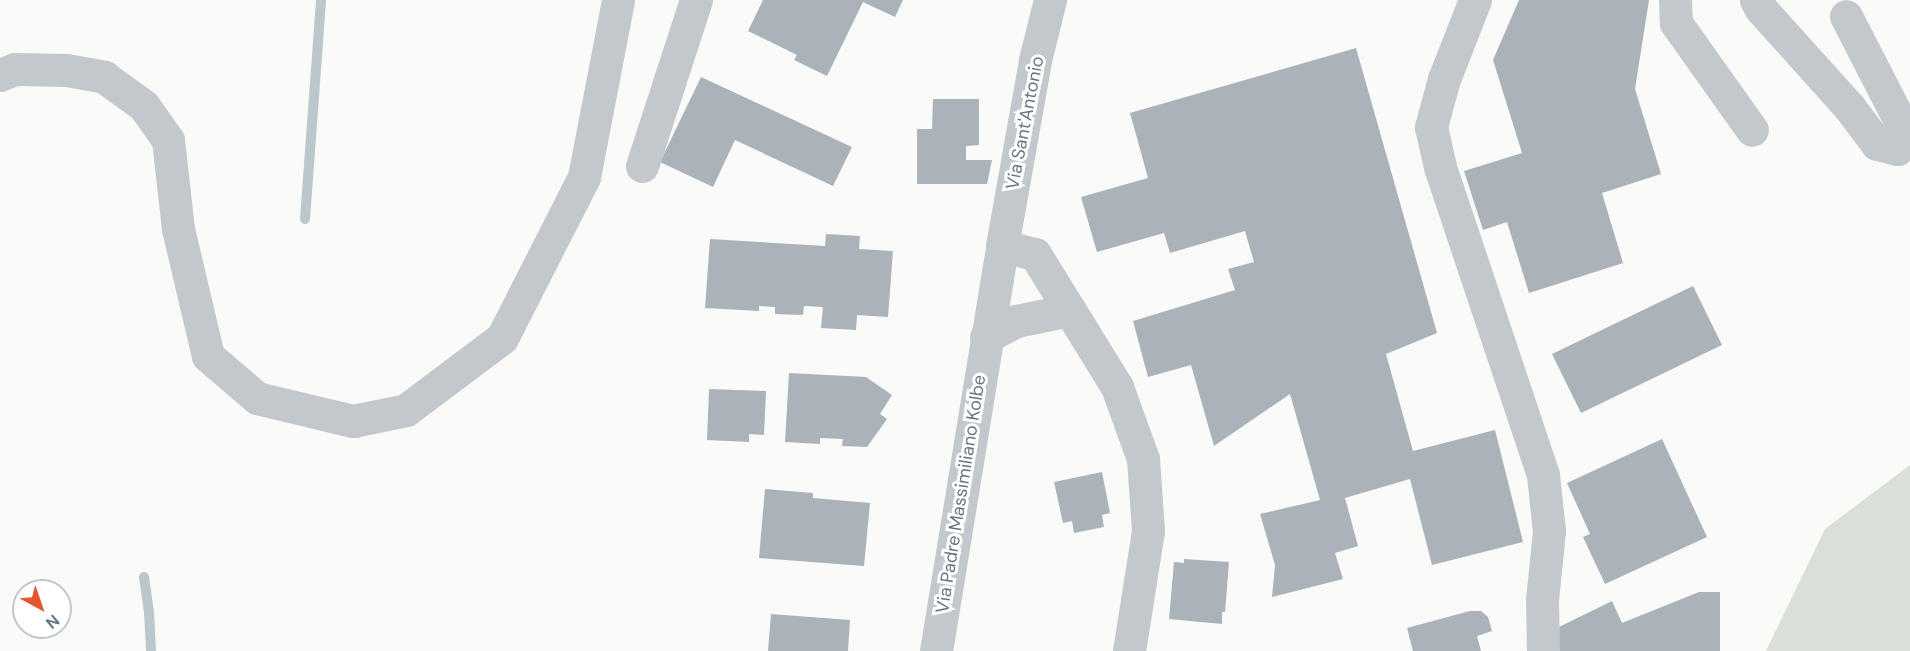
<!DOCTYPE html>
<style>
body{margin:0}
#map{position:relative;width:1910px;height:651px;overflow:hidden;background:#fafaf8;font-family:"DM Sans",sans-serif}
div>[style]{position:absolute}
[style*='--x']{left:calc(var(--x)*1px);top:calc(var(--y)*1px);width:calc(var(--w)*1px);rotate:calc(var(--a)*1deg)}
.green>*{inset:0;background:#dadfd7}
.stream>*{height:10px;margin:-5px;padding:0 5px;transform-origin:5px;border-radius:5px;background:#bbc7cb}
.building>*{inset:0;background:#aab3b9}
.minor>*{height:33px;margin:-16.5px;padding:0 16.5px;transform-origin:16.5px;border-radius:16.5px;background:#c3c8cc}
span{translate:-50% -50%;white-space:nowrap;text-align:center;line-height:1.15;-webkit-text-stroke:6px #fff;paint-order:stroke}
.street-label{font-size:18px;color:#657683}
.north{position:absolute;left:12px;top:579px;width:60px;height:60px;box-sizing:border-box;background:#fff;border:2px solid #c1c8cd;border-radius:50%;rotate:140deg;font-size:16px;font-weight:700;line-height:24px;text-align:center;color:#657683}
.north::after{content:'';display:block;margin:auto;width:21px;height:27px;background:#e4572e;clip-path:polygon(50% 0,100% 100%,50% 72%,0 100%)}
</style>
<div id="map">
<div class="green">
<div style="clip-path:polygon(1910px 465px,1910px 651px,1766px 651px,1825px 529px)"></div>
</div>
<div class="stream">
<div style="--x:305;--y:219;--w:220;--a:-85.8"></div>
<div style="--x:144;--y:577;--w:35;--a:82"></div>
<div style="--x:149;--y:612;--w:39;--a:87"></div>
</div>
<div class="building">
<div style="clip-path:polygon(763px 0,903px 0,895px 17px,863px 2px,827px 76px,794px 60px,797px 55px,748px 31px)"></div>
<div style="clip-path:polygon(1519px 0,1649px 0,1635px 89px,1661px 174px,1602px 193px,1623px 263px,1529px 293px,1507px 222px,1483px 230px,1464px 171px,1522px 153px,1493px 60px)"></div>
<div style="clip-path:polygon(1356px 48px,1437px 333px,1386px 354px,1413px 451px,1495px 430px,1523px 542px,1432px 565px,1410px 479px,1345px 498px,1358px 546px,1335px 553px,1343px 579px,1272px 597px,1275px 565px,1260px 514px,1320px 500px,1290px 394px,1214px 446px,1191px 365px,1148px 377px,1133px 321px,1235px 290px,1228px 269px,1254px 262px,1245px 231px,1170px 253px,1164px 233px,1097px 252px,1081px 197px,1148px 178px,1130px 113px)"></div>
<div style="clip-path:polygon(701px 77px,852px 147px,833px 186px,735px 140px,713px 187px,660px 162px)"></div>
<div style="clip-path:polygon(933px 99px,979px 99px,979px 145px,966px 146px,966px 160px,992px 160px,987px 184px,917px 184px,917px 129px,932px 129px)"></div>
<div style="clip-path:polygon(826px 234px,860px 236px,859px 249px,893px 251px,888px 317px,857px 315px,856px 330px,821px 328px,823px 307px,804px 306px,803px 315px,775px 314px,775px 307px,759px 306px,759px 311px,705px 308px,710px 239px,825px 246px)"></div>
<div style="clip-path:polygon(1693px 286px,1722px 345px,1581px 413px,1552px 354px)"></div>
<div style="clip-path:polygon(789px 373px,866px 377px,892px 395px,880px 414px,887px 419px,867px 447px,842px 446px,843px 439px,820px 438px,820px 444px,785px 442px)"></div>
<div style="clip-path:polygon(709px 389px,766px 391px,764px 435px,749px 434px,749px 442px,707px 440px)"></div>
<div style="clip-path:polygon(1662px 439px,1707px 537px,1605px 584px,1583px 537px,1590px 534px,1567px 483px)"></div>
<div style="clip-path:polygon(1102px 472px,1110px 513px,1102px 515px,1104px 527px,1074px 533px,1072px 521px,1063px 523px,1054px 482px)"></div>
<div style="clip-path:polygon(765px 489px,813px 493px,813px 498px,870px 503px,864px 566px,759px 558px)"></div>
<div style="clip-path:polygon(1184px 559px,1229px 562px,1225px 612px,1222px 612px,1222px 624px,1169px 619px,1174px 562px,1184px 563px)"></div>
<div style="clip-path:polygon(1699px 592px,1720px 592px,1720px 651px,1559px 651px,1559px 627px,1612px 601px,1622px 623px)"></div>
<div style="clip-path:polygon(1470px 611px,1481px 611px,1488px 617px,1492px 631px,1477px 636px,1481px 651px,1413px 651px,1407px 628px)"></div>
<div style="clip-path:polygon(771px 614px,850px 620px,848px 651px,768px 651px)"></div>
</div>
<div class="minor">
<div style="--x:1475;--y:0;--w:85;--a:111.4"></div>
<div style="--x:1444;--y:79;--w:50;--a:105.2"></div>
<div style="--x:1431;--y:127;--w:41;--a:77.3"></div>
<div style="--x:1440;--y:167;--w:325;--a:71.5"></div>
<div style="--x:1543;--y:475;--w:56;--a:83.9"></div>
<div style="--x:1549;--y:531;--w:69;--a:95.8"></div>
<div style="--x:1542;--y:600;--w:51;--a:88.9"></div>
<div style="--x:1675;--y:0;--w:23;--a:88"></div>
<div style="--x:1676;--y:23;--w:131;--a:54.6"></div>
<div style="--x:1756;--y:0;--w:10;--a:61"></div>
<div style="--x:1761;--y:9;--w:133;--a:48"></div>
<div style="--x:1850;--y:108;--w:45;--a:53.1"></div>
<div style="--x:1877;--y:144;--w:21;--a:14"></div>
<div style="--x:1897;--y:149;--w:20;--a:-66"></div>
<div style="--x:1905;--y:131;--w:129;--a:-117.2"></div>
<div style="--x:0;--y:75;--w:16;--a:-22"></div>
<div style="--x:15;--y:69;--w:51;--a:1.1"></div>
<div style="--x:66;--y:70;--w:39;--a:10"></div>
<div style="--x:104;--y:77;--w:49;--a:35.9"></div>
<div style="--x:144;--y:106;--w:42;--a:54.8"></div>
<div style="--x:168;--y:140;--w:90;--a:83.6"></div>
<div style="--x:178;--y:229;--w:130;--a:76.7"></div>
<div style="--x:208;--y:356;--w:65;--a:40.6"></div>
<div style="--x:257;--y:398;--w:99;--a:13.5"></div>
<div style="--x:353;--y:421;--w:54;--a:-11.7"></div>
<div style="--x:406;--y:410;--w:120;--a:-36.9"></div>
<div style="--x:502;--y:338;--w:181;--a:-63"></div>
<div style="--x:584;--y:177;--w:180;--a:-79.1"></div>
<div style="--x:642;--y:166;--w:175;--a:-72"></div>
<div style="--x:1002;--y:246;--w:34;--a:14"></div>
<div style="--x:1035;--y:254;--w:156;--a:58.3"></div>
<div style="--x:1117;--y:387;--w:77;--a:70.1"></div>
<div style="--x:1143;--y:459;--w:72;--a:86"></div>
<div style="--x:1148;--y:531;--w:121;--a:99"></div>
<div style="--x:986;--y:337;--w:34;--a:-28"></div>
<div style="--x:1016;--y:321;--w:55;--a:-11.5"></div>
<div style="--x:936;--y:651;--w:410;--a:-80.7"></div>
<div style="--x:1002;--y:246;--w:189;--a:-79.9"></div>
<div style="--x:1035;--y:60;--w:62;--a:-76"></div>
</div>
<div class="street-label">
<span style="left:1025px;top:123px;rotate:-79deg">Via Sant'Antonio</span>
<span style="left:961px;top:494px;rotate:-81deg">Via Padre Massimiliano Kolbe</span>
</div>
<div class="north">N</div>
</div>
